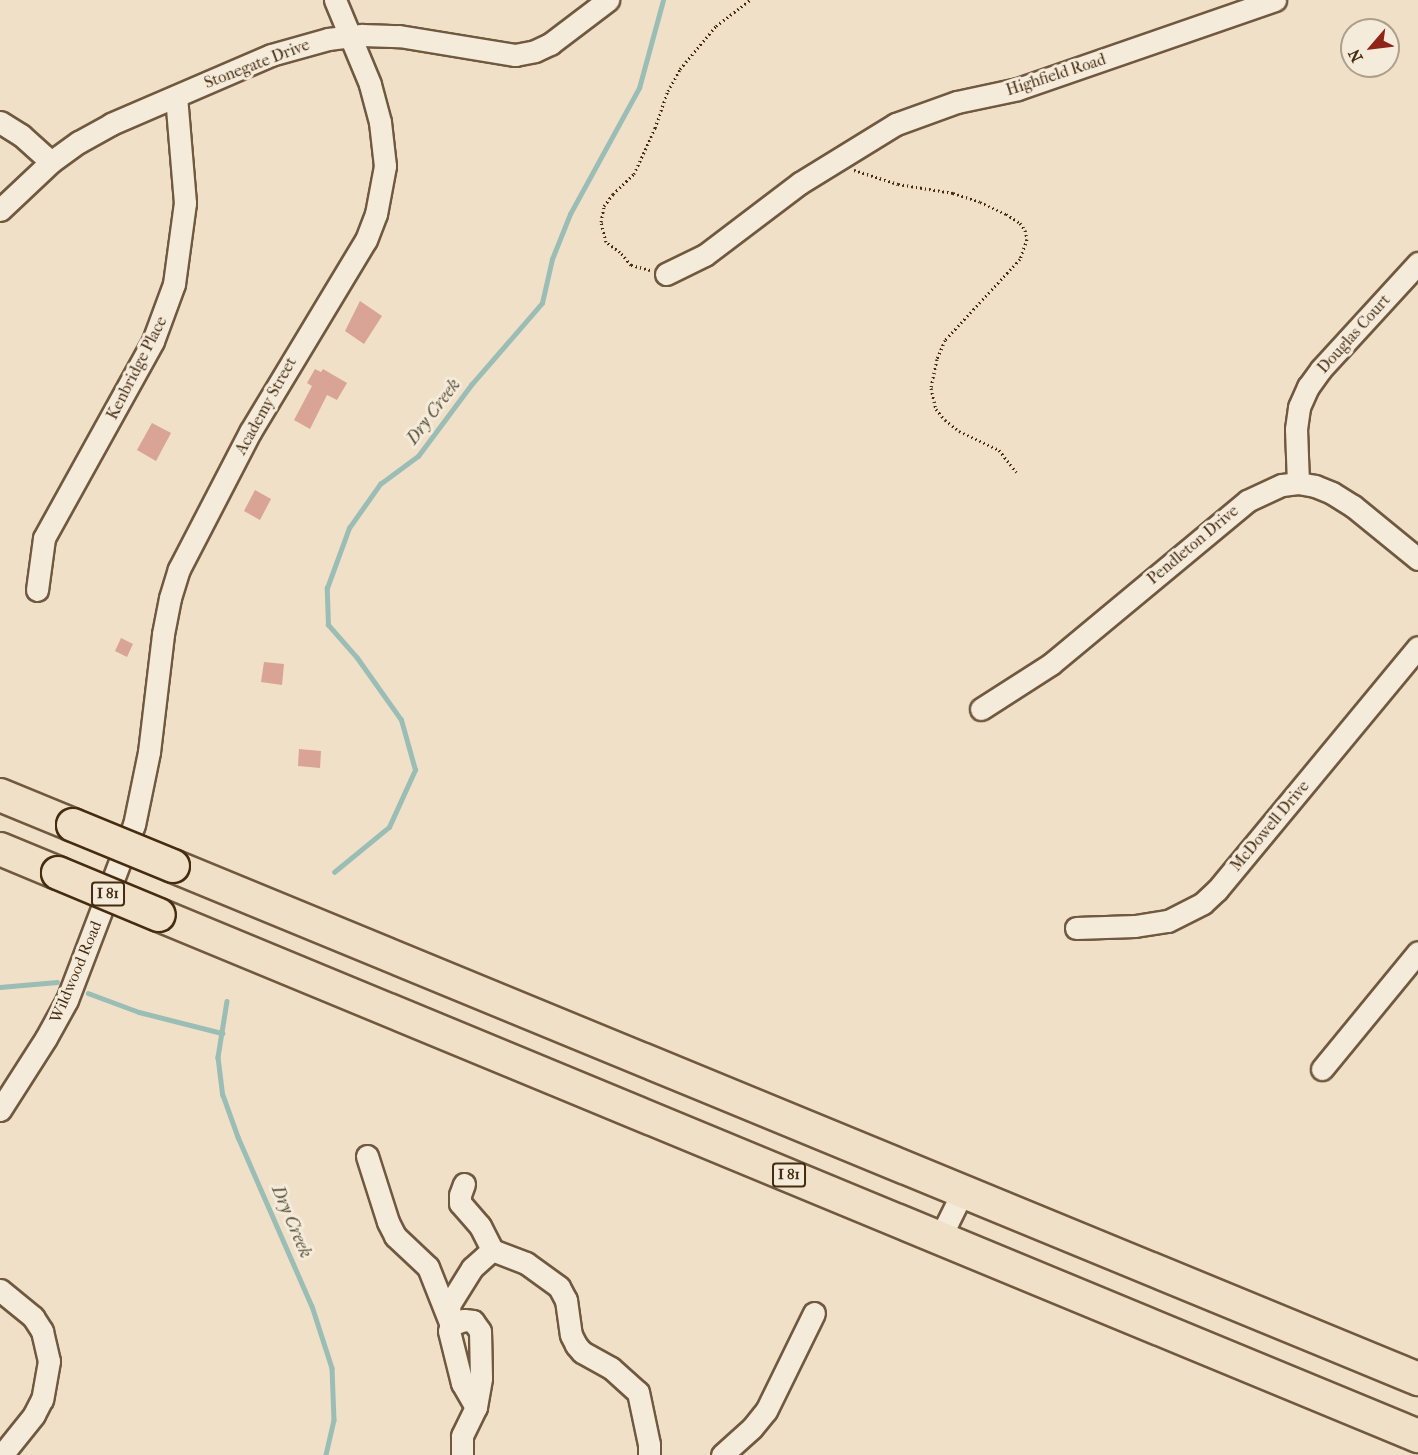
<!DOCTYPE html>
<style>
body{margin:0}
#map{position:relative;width:1418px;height:1455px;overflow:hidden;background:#f0e0c8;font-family:"IM FELL French Canon",serif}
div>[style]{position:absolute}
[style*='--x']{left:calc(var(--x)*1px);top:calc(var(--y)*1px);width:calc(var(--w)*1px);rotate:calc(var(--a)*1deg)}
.stream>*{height:4.5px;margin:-2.25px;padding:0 2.25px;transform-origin:2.25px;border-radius:2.25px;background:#9abdb5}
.building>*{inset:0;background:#d9a395}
.path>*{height:3px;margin-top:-1.5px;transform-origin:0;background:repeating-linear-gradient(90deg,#452c10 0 1.5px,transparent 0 4.5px)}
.roads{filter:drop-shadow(2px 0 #70593e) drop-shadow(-2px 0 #70593e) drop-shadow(0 2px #70593e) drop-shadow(0 -2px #70593e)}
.minor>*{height:21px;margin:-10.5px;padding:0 10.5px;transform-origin:10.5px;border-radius:10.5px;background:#f5ebdb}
.highway>*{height:32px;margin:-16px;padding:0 16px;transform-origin:16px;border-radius:16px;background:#f0e0c8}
.bridges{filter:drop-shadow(2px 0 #452c10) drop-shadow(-2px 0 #452c10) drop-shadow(0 2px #452c10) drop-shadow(0 -2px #452c10)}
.highway-bridge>*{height:32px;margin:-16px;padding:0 16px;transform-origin:16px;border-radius:16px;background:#f0e0c8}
span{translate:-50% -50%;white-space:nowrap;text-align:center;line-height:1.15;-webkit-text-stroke:6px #f5ebdb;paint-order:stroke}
.shield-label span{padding:2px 4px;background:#f5ebdb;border:2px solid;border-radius:4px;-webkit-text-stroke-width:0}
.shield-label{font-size:15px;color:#452c10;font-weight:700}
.street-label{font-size:16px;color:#452c10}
.water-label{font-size:18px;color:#5a5039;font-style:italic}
.north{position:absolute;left:1340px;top:18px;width:60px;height:60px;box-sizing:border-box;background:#f5ebdb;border:2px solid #af9f8a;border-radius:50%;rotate:242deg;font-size:16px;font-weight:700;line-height:24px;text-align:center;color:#452c10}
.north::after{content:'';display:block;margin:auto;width:21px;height:27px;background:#8f2418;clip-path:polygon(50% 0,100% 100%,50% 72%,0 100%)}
</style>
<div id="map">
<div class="stream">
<div style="--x:334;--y:872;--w:71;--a:-39.3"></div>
<div style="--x:389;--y:827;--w:63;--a:-65.5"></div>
<div style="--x:415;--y:770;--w:52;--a:-105.6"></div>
<div style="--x:401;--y:720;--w:76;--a:-125.4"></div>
<div style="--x:357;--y:658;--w:44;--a:-131.3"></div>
<div style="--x:328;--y:625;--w:37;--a:-92"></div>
<div style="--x:327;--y:588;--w:64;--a:-69.9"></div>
<div style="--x:349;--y:528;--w:54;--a:-54.8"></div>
<div style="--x:380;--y:484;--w:47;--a:-36.4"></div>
<div style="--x:418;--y:456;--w:89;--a:-53.3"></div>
<div style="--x:471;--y:385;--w:108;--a:-49.1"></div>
<div style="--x:542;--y:303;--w:45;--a:-77.2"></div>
<div style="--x:552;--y:259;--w:48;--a:-68.2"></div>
<div style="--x:570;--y:214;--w:144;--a:-61.3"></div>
<div style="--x:639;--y:88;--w:91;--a:-74.7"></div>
<div style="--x:0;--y:987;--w:57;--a:-5"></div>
<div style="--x:88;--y:993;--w:54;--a:20.4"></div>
<div style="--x:139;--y:1012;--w:86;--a:14.2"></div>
<div style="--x:227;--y:1001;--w:57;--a:99.1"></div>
<div style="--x:218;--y:1057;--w:38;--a:83"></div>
<div style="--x:223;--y:1095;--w:45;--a:70.3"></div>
<div style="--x:238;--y:1137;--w:184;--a:66.4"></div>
<div style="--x:312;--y:1306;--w:65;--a:72.1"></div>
<div style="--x:332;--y:1368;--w:52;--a:87.8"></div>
<div style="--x:334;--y:1420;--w:36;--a:103"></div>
</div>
<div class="building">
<div style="clip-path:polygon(360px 301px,382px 316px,364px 344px,345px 331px)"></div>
<div style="clip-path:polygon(315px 369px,321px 372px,323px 369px,347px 383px,337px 400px,327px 395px,310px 429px,294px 420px,312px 386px,307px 383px)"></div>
<div style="clip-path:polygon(152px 423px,171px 433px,156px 461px,137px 450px)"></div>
<div style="clip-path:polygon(255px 490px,271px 499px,260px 520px,244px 511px)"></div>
<div style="clip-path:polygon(121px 638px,133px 644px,127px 657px,115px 651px)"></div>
<div style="clip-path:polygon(264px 662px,284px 664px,282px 685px,261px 682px)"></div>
<div style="clip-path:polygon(299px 749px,321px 751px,320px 768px,298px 766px)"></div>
</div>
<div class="path">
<div style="--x:854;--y:170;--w:46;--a:17.7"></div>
<div style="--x:898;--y:184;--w:56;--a:9.3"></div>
<div style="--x:953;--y:193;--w:28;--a:18"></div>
<div style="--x:980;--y:202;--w:29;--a:25"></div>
<div style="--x:1006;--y:214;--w:17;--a:33"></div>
<div style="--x:1020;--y:223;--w:9;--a:54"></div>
<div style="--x:1025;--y:230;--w:9;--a:77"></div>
<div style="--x:1027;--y:239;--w:21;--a:109"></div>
<div style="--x:1020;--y:259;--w:110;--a:132.8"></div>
<div style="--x:945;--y:340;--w:21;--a:113"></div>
<div style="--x:937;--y:359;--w:30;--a:102"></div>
<div style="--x:931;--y:388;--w:22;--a:77"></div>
<div style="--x:936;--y:409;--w:14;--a:51"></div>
<div style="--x:945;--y:420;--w:18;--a:38"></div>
<div style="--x:959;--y:431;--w:44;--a:25.4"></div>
<div style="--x:999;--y:450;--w:28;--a:52"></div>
<div style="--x:650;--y:270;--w:20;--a:-165"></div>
<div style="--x:631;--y:265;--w:17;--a:-130"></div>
<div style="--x:620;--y:252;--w:17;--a:-144"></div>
<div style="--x:606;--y:242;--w:21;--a:-104"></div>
<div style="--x:601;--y:222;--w:16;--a:-79"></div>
<div style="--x:604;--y:206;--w:15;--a:-53"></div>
<div style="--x:613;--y:194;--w:29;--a:-44"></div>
<div style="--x:634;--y:174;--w:51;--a:-65.5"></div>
<div style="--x:655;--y:128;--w:39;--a:-71"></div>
<div style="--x:668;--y:91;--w:25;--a:-61"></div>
<div style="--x:680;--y:69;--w:56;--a:-50.1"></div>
<div style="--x:716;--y:26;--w:43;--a:-37.4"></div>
</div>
<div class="roads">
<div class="minor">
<div style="--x:0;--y:122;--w:25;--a:32"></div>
<div style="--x:21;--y:135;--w:40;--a:42"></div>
<div style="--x:0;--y:210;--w:70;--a:-43.3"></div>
<div style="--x:51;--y:162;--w:34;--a:-36"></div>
<div style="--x:79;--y:142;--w:37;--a:-29"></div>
<div style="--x:111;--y:124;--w:174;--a:-23.3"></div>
<div style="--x:271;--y:55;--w:59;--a:-15.7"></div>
<div style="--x:328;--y:39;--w:34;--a:-7"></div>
<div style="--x:362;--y:35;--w:37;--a:2"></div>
<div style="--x:399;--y:36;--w:118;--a:9.3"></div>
<div style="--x:515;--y:55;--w:20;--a:-11"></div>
<div style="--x:535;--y:51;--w:17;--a:-25"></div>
<div style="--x:550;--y:44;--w:73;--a:-37.2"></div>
<div style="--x:666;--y:274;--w:43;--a:-26"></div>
<div style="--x:705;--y:255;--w:119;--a:-37.2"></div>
<div style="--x:800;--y:183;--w:113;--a:-31.6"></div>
<div style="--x:896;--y:124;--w:65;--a:-19.8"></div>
<div style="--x:957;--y:102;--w:62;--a:-12"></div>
<div style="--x:1018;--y:89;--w:272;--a:-19.1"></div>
<div style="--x:1298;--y:483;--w:54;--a:-92.1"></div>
<div style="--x:1296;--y:429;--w:22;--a:-82"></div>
<div style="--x:1299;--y:407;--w:22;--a:-66"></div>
<div style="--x:1308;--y:387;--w:22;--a:-54"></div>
<div style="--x:1321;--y:369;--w:144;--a:-47.5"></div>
<div style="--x:37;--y:590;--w:52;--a:-82.3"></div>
<div style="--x:44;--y:538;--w:225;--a:-61"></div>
<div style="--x:153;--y:341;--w:61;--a:-69.8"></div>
<div style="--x:174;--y:284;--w:82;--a:-82.3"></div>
<div style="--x:185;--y:203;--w:107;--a:-94.8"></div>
<div style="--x:981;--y:709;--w:83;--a:-32.7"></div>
<div style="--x:1051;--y:664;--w:255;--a:-39.7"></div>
<div style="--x:1247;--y:501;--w:38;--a:-25"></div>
<div style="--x:1282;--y:485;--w:16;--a:-7"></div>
<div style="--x:1298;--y:483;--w:17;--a:10"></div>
<div style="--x:1315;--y:486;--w:18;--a:22"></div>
<div style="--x:1332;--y:493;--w:25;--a:32"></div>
<div style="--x:1353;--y:506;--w:84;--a:39.2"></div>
<div style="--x:1076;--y:928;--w:59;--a:-1.9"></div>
<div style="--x:1135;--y:926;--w:33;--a:-9"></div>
<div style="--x:1168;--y:921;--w:39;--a:-27"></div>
<div style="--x:1203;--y:903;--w:19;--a:-43"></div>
<div style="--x:1217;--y:890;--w:315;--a:-50.4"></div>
<div style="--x:1322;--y:1069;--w:151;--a:-50.6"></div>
<div style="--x:0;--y:1110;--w:85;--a:-57.4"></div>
<div style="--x:46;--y:1038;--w:43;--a:-61.1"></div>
<div style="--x:67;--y:1000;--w:187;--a:-69.1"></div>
<div style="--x:134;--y:825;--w:75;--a:-78.4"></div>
<div style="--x:149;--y:752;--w:119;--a:-83.2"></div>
<div style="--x:163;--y:634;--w:37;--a:-79"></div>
<div style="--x:170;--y:598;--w:30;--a:-73"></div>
<div style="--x:179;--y:569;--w:154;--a:-62.6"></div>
<div style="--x:250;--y:432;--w:224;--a:-58.9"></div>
<div style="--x:366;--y:240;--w:28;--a:-69"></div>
<div style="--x:376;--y:214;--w:49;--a:-79.4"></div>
<div style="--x:385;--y:166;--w:44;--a:-96.5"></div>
<div style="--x:380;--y:122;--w:39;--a:-105"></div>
<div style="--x:370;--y:84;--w:91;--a:-112.6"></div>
<div style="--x:367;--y:1156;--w:69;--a:72.3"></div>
<div style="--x:388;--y:1222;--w:16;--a:63"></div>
<div style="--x:395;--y:1236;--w:45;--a:43.2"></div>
<div style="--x:428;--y:1267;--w:62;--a:68.4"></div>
<div style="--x:451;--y:1325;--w:6;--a:108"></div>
<div style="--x:449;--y:1331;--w:54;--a:76"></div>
<div style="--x:462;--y:1383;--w:28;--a:60"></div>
<div style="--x:476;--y:1407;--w:32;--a:116"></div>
<div style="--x:462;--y:1436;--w:19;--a:90"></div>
<div style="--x:464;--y:1184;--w:12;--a:110"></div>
<div style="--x:460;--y:1195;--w:8;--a:90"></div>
<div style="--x:460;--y:1203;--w:30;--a:49"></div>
<div style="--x:480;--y:1226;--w:27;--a:63"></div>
<div style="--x:492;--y:1250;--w:36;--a:21"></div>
<div style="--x:526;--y:1263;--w:41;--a:36"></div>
<div style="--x:559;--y:1287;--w:15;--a:62"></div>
<div style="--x:566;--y:1300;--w:35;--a:82"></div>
<div style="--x:571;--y:1335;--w:11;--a:63"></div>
<div style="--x:576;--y:1345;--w:9;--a:49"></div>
<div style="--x:582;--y:1352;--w:33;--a:29"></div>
<div style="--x:611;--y:1368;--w:36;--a:42"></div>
<div style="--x:638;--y:1392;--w:53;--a:78.1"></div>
<div style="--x:649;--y:1444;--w:11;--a:90"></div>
<div style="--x:940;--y:1238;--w:52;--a:-63.9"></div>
<div style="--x:0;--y:1290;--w:43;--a:39.3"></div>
<div style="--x:33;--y:1317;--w:17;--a:57"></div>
<div style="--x:42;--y:1331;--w:31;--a:77"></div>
<div style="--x:49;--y:1361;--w:39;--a:100"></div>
<div style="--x:42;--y:1399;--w:18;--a:117"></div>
<div style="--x:34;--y:1415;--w:51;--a:128.7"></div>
<div style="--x:476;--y:1407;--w:29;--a:-80"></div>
<div style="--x:481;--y:1378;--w:47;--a:-91.2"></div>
<div style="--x:480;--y:1331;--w:12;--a:-125"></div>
<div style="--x:473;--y:1321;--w:9;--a:-174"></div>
<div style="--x:464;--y:1320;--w:14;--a:159"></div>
<div style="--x:451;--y:1325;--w:20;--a:-96"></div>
<div style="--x:449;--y:1305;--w:44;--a:-58.1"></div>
<div style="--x:472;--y:1268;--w:27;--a:-42"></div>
<div style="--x:722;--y:1455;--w:40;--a:-42"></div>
<div style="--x:752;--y:1428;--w:22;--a:-51"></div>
<div style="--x:766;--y:1411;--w:109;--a:-63.9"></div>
</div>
<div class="highway">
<div style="--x:0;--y:795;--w:79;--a:22.3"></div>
<div style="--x:0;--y:849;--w:63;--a:22.5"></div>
<div style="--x:173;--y:866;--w:1347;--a:22.39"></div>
<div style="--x:159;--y:915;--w:1363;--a:22.48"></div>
</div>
</div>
<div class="bridges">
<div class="highway-bridge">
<div style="--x:73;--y:825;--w:108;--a:22.3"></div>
<div style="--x:58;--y:873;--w:109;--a:22.6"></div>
</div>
</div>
<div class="shield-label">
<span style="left:108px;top:894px">I 81</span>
<span style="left:789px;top:1175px">I 81</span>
</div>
<div class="street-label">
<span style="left:257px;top:64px;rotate:-21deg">Stonegate Drive</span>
<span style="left:1056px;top:75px;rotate:-18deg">Highfield Road</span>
<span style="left:1354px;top:334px;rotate:-48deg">Douglas Court</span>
<span style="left:137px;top:368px;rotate:-63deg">Kenbridge Place</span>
<span style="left:266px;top:406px;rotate:-61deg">Academy Street</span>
<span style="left:1193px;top:545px;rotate:-40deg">Pendleton Drive</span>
<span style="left:1270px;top:826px;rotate:-50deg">McDowell Drive</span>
<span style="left:76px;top:972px;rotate:-67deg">Wildwood Road</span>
</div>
<div class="water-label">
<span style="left:434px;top:412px;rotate:-53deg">Dry Creek</span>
<span style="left:291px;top:1222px;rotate:67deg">Dry Creek</span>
</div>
<div class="north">N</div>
</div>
